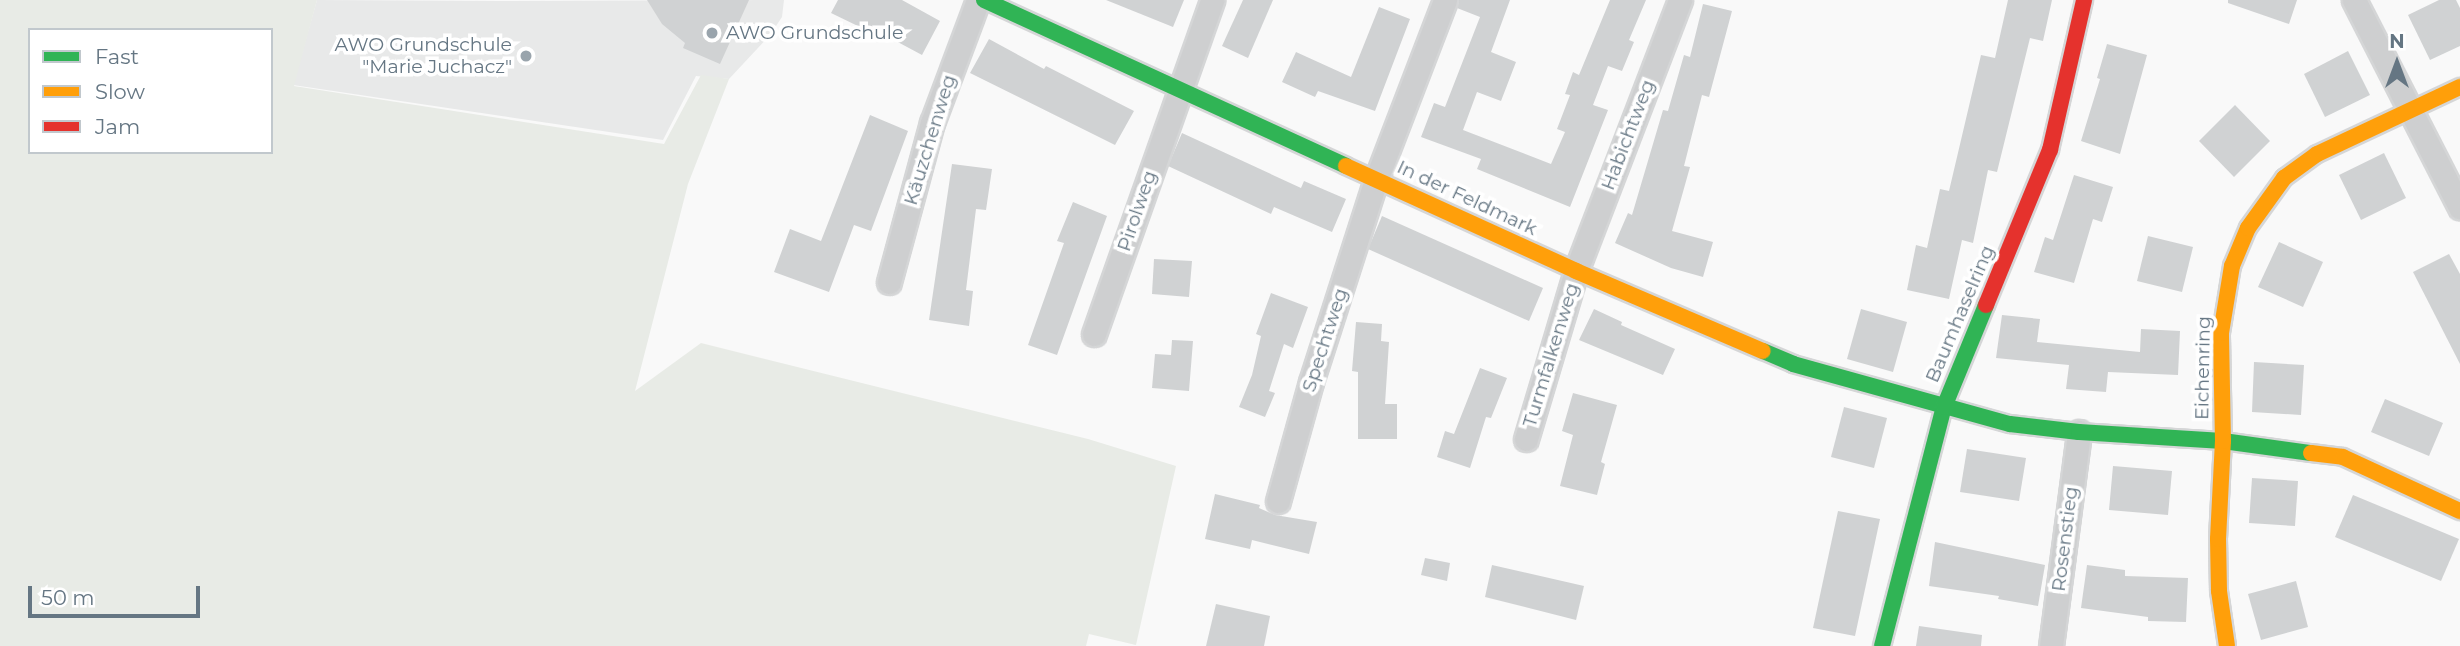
<!DOCTYPE html>
<meta charset="utf-8">
<style>
body{margin:0}
#map{position:relative;width:2460px;height:646px;overflow:hidden;background:#f9f9f9;font-family:Montserrat,sans-serif}
div>[style]{position:absolute}
[style*='--x']{left:calc(var(--x)*1px);top:calc(var(--y)*1px);width:calc(var(--w)*1px);rotate:calc(var(--a)*1deg)}
.built>*{inset:0;background:#e8e9e9}
.green>*{inset:0;background:#e8ebe6}
.building>*{inset:0;background:#d0d2d3}
.roads{filter:drop-shadow(2px 0 #d5d6d7) drop-shadow(-2px 0 #d5d6d7) drop-shadow(0 2px #d5d6d7) drop-shadow(0 -2px #d5d6d7)}
.street>*{height:23px;margin:-11.5px;padding:0 11.5px;transform-origin:11.5px;border-radius:11.5px;background:#cecfd0}
.fast>*{height:16px;margin:-8px;padding:0 8px;transform-origin:8px;border-radius:8px;background:#30b455}
.slow>*{height:16px;margin:-8px;padding:0 8px;transform-origin:8px;border-radius:8px;background:#ff9f0a}
.jam>*{height:16px;margin:-8px;padding:0 8px;transform-origin:8px;border-radius:8px;background:#e5322d}
.dots>*{width:19px;height:19px;translate:-50% -50%;box-sizing:border-box;border:4px solid #fff;border-radius:50%}
span{translate:-50% -50%;white-space:nowrap;text-align:center;line-height:1.15;-webkit-text-stroke:7px #fff;paint-order:stroke}
.poi-label{font-size:19px;color:#657683}
.left{translate:0 -50%;text-align:left}
.right{translate:-100% -50%;text-align:right}
.street-label{font-size:19px;color:#657683}
.legend{position:absolute;left:28px;top:28px;width:245px;height:126px;box-sizing:border-box;background:#fff;border:2px solid #c1c8cd;margin:0;padding:9px 12px;list-style:none;font-size:21px;color:#657683}
.legend li{display:flex;align-items:center;gap:14px;height:35px}
.legend b{width:35px;border:2px solid #c1c8cd}
.north{position:absolute;left:2362px;top:28px;width:70px;height:70px;-webkit-text-stroke:5px #fff;paint-order:stroke;rotate:0deg;font-size:19px;font-weight:700;line-height:28px;text-align:center;color:#657683}
.north::after{content:'';display:block;margin:auto;width:24px;height:32px;background:#657683;clip-path:polygon(50% 0,100% 100%,50% 72%,0 100%)}
.scale{position:absolute;left:28px;top:586px;width:172px;height:32px;box-sizing:border-box;border:4px solid #657683;border-top:0;padding-left:9px;font-size:21px;line-height:24px;white-space:nowrap;color:#657683;-webkit-text-stroke:5px #fff;paint-order:stroke}
</style>
<div id="map">
<div class="built">
<div style="clip-path:polygon(317px 0,502px 1px,784px 0,782px 17px,770px 35px,729px 79px,696px 76px,663px 140px,293px 85px)"></div>
</div>
<div class="green">
<div style="clip-path:polygon(evenodd,0 0,317px 0,294px 86px,664px 144px,701px 75px,729px 79px,688px 184px,635px 391px,701px 343px,1088px 439px,1176px 466px,1136px 645px,1089px 634px,1086px 646px,0 646px,0 0,30px 30px,271px 30px,271px 152px,30px 152px,30px 30px)"></div>
</div>
<div class="building">
<div style="clip-path:polygon(647px 0,749px 0,720px 64px,683px 48px,685px 43px,662px 24px)"></div>
<div style="clip-path:polygon(838px 0,902px 0,940px 21px,922px 55px,866px 25px,864px 29px,831px 13px)"></div>
<div style="clip-path:polygon(1106px 0,1184px 0,1173px 27px)"></div>
<div style="clip-path:polygon(1243px 0,1273px 0,1248px 58px,1222px 46px)"></div>
<div style="clip-path:polygon(1459px 0,1510px 0,1491px 52px,1516px 62px,1501px 101px,1477px 92px,1463px 130px,1551px 164px,1565px 132px,1557px 129px,1570px 95px,1565px 94px,1573px 72px,1579px 75px,1610px 0,1646px 0,1629px 40px,1634px 42px,1622px 71px,1608px 66px,1593px 105px,1608px 110px,1570px 207px,1477px 169px,1481px 159px,1421px 137px,1434px 103px,1445px 107px,1480px 17px,1457px 8px)"></div>
<div style="clip-path:polygon(2008px 0,2052px 0,2043px 41px,2030px 38px,1997px 172px,1988px 170px,1973px 243px,1962px 240px,1949px 299px,1907px 290px,1916px 245px,1927px 248px,1940px 189px,1949px 191px,1981px 55px,1995px 58px)"></div>
<div style="clip-path:polygon(2228px 0,2297px 0,2289px 24px,2228px 3px)"></div>
<div style="clip-path:polygon(2439px 0,2456px 0,2460px 8px,2460px 46px,2430px 60px,2408px 15px)"></div>
<div style="clip-path:polygon(1703px 4px,1732px 11px,1709px 97px,1702px 95px,1684px 166px,1690px 167px,1672px 231px,1713px 242px,1703px 277px,1671px 268px,1615px 243px,1628px 213px,1632px 215px,1663px 110px,1668px 111px,1684px 55px,1690px 57px)"></div>
<div style="clip-path:polygon(1379px 7px,1410px 19px,1375px 111px,1318px 91px,1315px 97px,1282px 82px,1296px 52px,1351px 77px)"></div>
<div style="clip-path:polygon(989px 39px,1044px 69px,1046px 66px,1134px 111px,1115px 145px,970px 73px)"></div>
<div style="clip-path:polygon(2107px 44px,2147px 55px,2120px 154px,2081px 141px,2100px 79px,2097px 78px)"></div>
<div style="clip-path:polygon(2348px 51px,2370px 95px,2325px 117px,2304px 74px)"></div>
<div style="clip-path:polygon(2235px 105px,2270px 141px,2234px 177px,2199px 141px)"></div>
<div style="clip-path:polygon(870px 115px,908px 131px,871px 231px,854px 225px,829px 292px,774px 272px,790px 229px,821px 241px)"></div>
<div style="clip-path:polygon(1182px 133px,1301px 188px,1304px 181px,1346px 199px,1332px 232px,1274px 207px,1271px 214px,1168px 166px)"></div>
<div style="clip-path:polygon(2384px 153px,2406px 198px,2361px 220px,2339px 175px)"></div>
<div style="clip-path:polygon(952px 164px,992px 169px,986px 210px,976px 209px,966px 290px,973px 291px,969px 326px,929px 320px)"></div>
<div style="clip-path:polygon(2074px 175px,2113px 187px,2102px 222px,2093px 219px,2074px 283px,2034px 272px,2045px 237px,2053px 240px)"></div>
<div style="clip-path:polygon(1073px 202px,1107px 216px,1057px 355px,1028px 345px,1064px 243px,1057px 241px)"></div>
<div style="clip-path:polygon(1382px 216px,1543px 288px,1529px 321px,1368px 249px)"></div>
<div style="clip-path:polygon(2148px 236px,2193px 247px,2182px 292px,2137px 281px)"></div>
<div style="clip-path:polygon(2279px 242px,2323px 262px,2303px 307px,2258px 287px)"></div>
<div style="clip-path:polygon(2449px 254px,2460px 274px,2460px 364px,2413px 272px)"></div>
<div style="clip-path:polygon(1154px 259px,1192px 261px,1189px 297px,1152px 294px)"></div>
<div style="clip-path:polygon(1271px 293px,1308px 307px,1293px 348px,1284px 344px,1269px 391px,1275px 393px,1265px 417px,1239px 407px,1252px 375px,1261px 336px,1256px 334px)"></div>
<div style="clip-path:polygon(1594px 309px,1622px 322px,1621px 325px,1675px 349px,1663px 375px,1579px 340px)"></div>
<div style="clip-path:polygon(1861px 309px,1907px 322px,1893px 372px,1847px 359px)"></div>
<div style="clip-path:polygon(2002px 315px,2040px 319px,2037px 342px,2140px 352px,2141px 329px,2180px 331px,2178px 375px,2108px 372px,2106px 392px,2066px 389px,2069px 365px,1996px 358px)"></div>
<div style="clip-path:polygon(1356px 322px,1382px 324px,1381px 341px,1389px 342px,1385px 404px,1397px 404px,1397px 439px,1358px 439px,1358px 372px,1352px 371px)"></div>
<div style="clip-path:polygon(1172px 340px,1193px 341px,1189px 391px,1152px 388px,1155px 354px,1171px 355px)"></div>
<div style="clip-path:polygon(2254px 362px,2304px 365px,2301px 415px,2252px 412px)"></div>
<div style="clip-path:polygon(1480px 368px,1507px 378px,1491px 418px,1486px 417px,1470px 468px,1437px 457px,1445px 431px,1454px 434px)"></div>
<div style="clip-path:polygon(1573px 393px,1617px 405px,1601px 462px,1605px 464px,1597px 495px,1560px 486px,1573px 435px,1562px 431px)"></div>
<div style="clip-path:polygon(2385px 399px,2443px 423px,2429px 456px,2371px 432px)"></div>
<div style="clip-path:polygon(1844px 407px,1887px 418px,1874px 468px,1831px 457px)"></div>
<div style="clip-path:polygon(1967px 449px,2026px 458px,2019px 501px,1960px 492px)"></div>
<div style="clip-path:polygon(2113px 466px,2172px 471px,2168px 515px,2109px 510px)"></div>
<div style="clip-path:polygon(2252px 478px,2298px 481px,2295px 526px,2249px 523px)"></div>
<div style="clip-path:polygon(1215px 494px,1260px 505px,1259px 508px,1275px 515px,1317px 522px,1309px 554px,1252px 540px,1250px 549px,1205px 539px)"></div>
<div style="clip-path:polygon(2353px 495px,2459px 539px,2441px 581px,2335px 537px)"></div>
<div style="clip-path:polygon(1838px 511px,1880px 519px,1855px 636px,1813px 628px)"></div>
<div style="clip-path:polygon(1935px 542px,2045px 565px,2038px 606px,1998px 599px,1999px 596px,1929px 586px)"></div>
<div style="clip-path:polygon(1425px 558px,1450px 563px,1447px 581px,1421px 575px)"></div>
<div style="clip-path:polygon(1492px 565px,1584px 586px,1576px 620px,1485px 597px)"></div>
<div style="clip-path:polygon(2087px 565px,2125px 570px,2125px 576px,2188px 578px,2186px 622px,2148px 621px,2148px 617px,2081px 608px)"></div>
<div style="clip-path:polygon(2296px 581px,2308px 627px,2261px 640px,2248px 594px)"></div>
<div style="clip-path:polygon(1216px 604px,1270px 616px,1264px 646px,1206px 646px)"></div>
<div style="clip-path:polygon(1919px 626px,1982px 635px,1981px 646px,1916px 646px)"></div>
</div>
<div class="roads">
<div class="street">
<div style="--x:2354;--y:0;--w:233;--a:62.9"></div>
<div style="--x:889;--y:282;--w:165;--a:-74.9"></div>
<div style="--x:932;--y:123;--w:131;--a:-69.5"></div>
<div style="--x:1094;--y:334;--w:354;--a:-70.5"></div>
<div style="--x:1526;--y:439;--w:175;--a:-73.4"></div>
<div style="--x:1576;--y:271;--w:290;--a:-69"></div>
<div style="--x:1278;--y:501;--w:123;--a:-74.5"></div>
<div style="--x:1311;--y:382;--w:212;--a:-72.2"></div>
<div style="--x:1376;--y:180;--w:193;--a:-69"></div>
<div style="--x:2051;--y:646;--w:216;--a:-82.5"></div>
</div>
<div class="fast">
<div style="--x:984;--y:0;--w:398;--a:24.6"></div>
<div style="--x:1763;--y:351;--w:33;--a:23"></div>
<div style="--x:1793;--y:364;--w:225;--a:15.5"></div>
<div style="--x:2010;--y:424;--w:69;--a:6.6"></div>
<div style="--x:2079;--y:432;--w:144;--a:3.6"></div>
<div style="--x:2223;--y:441;--w:89;--a:7.8"></div>
<div style="--x:1882;--y:646;--w:247;--a:-75.5"></div>
<div style="--x:1944;--y:407;--w:110;--a:-67.6"></div>
</div>
<div class="slow">
<div style="--x:1346;--y:166;--w:253;--a:24.5"></div>
<div style="--x:1576;--y:271;--w:203;--a:23.2"></div>
<div style="--x:2311;--y:453;--w:32;--a:7"></div>
<div style="--x:2343;--y:457;--w:129;--a:24.8"></div>
<div style="--x:2227;--y:646;--w:56;--a:-98.3"></div>
<div style="--x:2219;--y:591;--w:52;--a:-91.1"></div>
<div style="--x:2218;--y:539;--w:98;--a:-87.1"></div>
<div style="--x:2223;--y:441;--w:108;--a:-91.1"></div>
<div style="--x:2221;--y:333;--w:68;--a:-80.7"></div>
<div style="--x:2232;--y:266;--w:41;--a:-67.2"></div>
<div style="--x:2248;--y:228;--w:62;--a:-54.2"></div>
<div style="--x:2284;--y:178;--w:41;--a:-36"></div>
<div style="--x:2317;--y:154;--w:158;--a:-25.1"></div>
</div>
<div class="jam">
<div style="--x:1986;--y:305;--w:168;--a:-67.6"></div>
<div style="--x:2050;--y:150;--w:154;--a:-77.2"></div>
</div>
</div>
<div class="dots">
<div style="left:712px;top:33px;background:#99a4ac"></div>
<div style="left:526px;top:56px;background:#99a4ac"></div>
</div>
<div class="poi-label">
<span class="left" style="left:726px;top:33px">AWO Grundschule</span>
<span class="right" style="left:512px;top:56px">AWO Grundschule<br>"Marie Juchacz"</span>
</div>
<div class="street-label">
<span style="left:1628px;top:135px;rotate:-69deg">Habichtweg</span>
<span style="left:930px;top:140px;rotate:-73deg">Käuzchenweg</span>
<span style="left:1467px;top:198px;rotate:25deg">In der Feldmark</span>
<span style="left:1137px;top:211px;rotate:-71deg">Pirolweg</span>
<span style="left:1960px;top:314px;rotate:-67deg">Baumhaselring</span>
<span style="left:1325px;top:340px;rotate:-72deg">Spechtweg</span>
<span style="left:1551px;top:355px;rotate:-73deg">Turmfalkenweg</span>
<span style="left:2203px;top:368px;rotate:-89deg">Eichenring</span>
<span style="left:2065px;top:539px;rotate:-83deg">Rosenstieg</span>
</div>
<ul class="legend">
<li><b style="height:9px;background:#30b455"></b>Fast</li>
<li><b style="height:9px;background:#ff9f0a"></b>Slow</li>
<li><b style="height:9px;background:#e5322d"></b>Jam</li>
</ul>
<div class="north">N</div>
<div class="scale">50 m</div>
</div>
